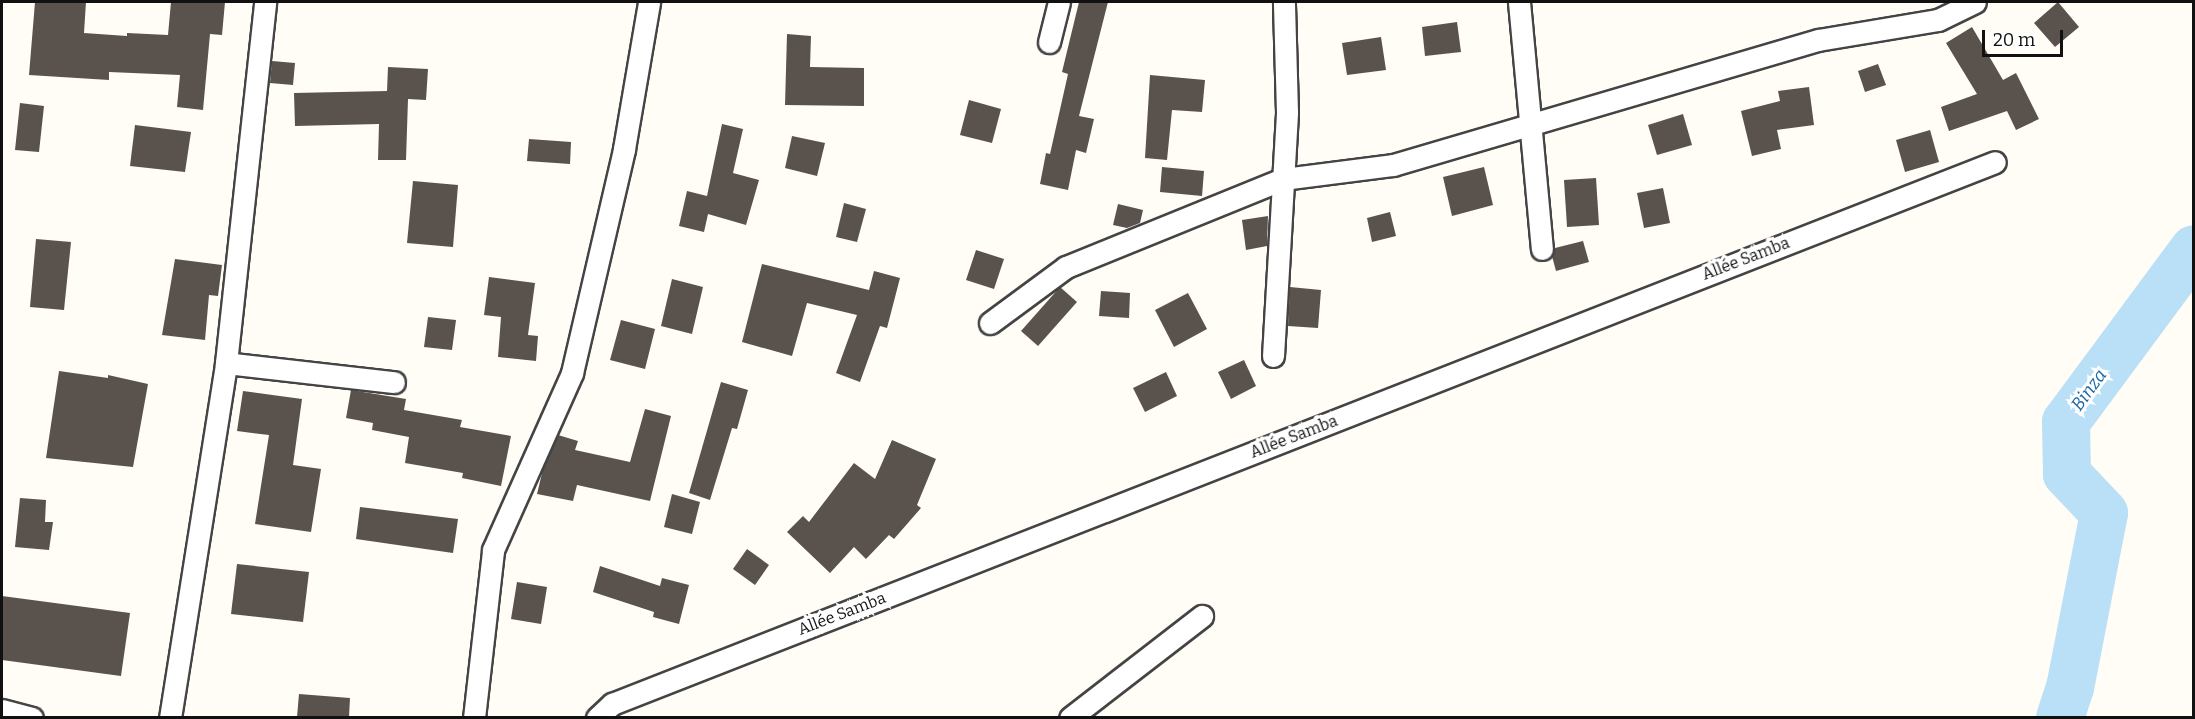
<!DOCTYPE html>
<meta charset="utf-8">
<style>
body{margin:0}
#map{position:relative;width:2195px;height:719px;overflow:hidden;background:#fffdf5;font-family:Bitter,serif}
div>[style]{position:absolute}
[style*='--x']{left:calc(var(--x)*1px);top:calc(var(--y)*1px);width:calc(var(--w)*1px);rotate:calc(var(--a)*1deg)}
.river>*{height:48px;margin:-24px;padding:0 24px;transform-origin:24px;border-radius:24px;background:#b9e0f7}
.building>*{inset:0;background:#5a524d}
.roads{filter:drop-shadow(2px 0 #444) drop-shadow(-2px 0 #444) drop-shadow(0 2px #444) drop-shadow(0 -2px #444)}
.minor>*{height:21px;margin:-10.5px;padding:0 10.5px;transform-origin:10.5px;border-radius:10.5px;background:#fff}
span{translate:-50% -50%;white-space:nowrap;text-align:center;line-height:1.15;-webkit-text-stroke:6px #fff;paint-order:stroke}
.street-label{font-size:16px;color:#111}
.water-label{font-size:18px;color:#1768a6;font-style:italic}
.frame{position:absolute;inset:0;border:3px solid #111;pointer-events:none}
.scale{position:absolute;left:1982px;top:30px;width:81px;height:27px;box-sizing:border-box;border:3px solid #111;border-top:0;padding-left:8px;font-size:18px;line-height:21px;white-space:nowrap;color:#111;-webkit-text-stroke:4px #fff;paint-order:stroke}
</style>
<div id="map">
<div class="river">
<div style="--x:2060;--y:718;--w:32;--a:-72"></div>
<div style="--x:2070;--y:688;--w:178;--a:-79"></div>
<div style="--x:2104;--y:513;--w:54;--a:-133.5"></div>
<div style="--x:2067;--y:474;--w:52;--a:-91.1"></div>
<div style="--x:2066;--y:422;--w:215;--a:-53.5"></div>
</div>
<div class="building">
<div style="clip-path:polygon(35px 2px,86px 2px,84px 33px,127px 36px,127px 33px,168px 35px,171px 2px,225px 2px,222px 35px,210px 34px,203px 110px,177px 107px,180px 75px,109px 72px,109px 80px,29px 75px)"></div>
<div style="clip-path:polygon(1079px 2px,1108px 2px,1079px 116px,1094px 119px,1086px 153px,1076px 150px,1068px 190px,1040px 184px,1046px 153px,1050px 154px,1068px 74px,1062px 72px)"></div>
<div style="clip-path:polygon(2058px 2px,2079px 27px,2055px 47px,2034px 23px)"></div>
<div style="clip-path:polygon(1457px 22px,1461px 52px,1425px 56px,1422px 27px)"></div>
<div style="clip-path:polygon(1972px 27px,2003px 80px,2016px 73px,2039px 119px,2016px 130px,2007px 111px,1949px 131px,1941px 107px,1977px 94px,1946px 43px)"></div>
<div style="clip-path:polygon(787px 34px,811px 36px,810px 67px,864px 68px,864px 106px,785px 105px)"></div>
<div style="clip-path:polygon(1381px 37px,1386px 70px,1347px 75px,1342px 43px)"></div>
<div style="clip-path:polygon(272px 61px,295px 63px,293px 85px,270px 83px)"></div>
<div style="clip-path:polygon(1878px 64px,1886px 85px,1865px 92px,1858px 71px)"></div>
<div style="clip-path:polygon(388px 67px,428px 69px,426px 100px,408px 99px,406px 160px,378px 160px,379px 124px,295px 126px,294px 93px,387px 91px)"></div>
<div style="clip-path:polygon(1150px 75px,1205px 80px,1202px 112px,1172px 110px,1167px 160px,1145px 158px)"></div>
<div style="clip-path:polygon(1809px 87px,1814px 125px,1777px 130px,1781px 149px,1752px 156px,1741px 111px,1780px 101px,1778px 91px)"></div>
<div style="clip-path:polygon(969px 100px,1001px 109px,992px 143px,960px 135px)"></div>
<div style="clip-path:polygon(20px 103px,44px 106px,39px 152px,15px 150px)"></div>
<div style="clip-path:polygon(1683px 114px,1692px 145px,1657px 155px,1648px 125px)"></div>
<div style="clip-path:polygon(722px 124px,743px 129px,733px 173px,759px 180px,746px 225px,708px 214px,704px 232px,679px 226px,687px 191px,707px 196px)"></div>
<div style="clip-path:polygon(135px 125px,191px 132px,185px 172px,130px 166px)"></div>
<div style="clip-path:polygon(1930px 130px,1939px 162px,1905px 172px,1896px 140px)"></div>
<div style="clip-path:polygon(792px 136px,825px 143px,817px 176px,785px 168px)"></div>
<div style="clip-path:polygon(529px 139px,571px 142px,570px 164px,527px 161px)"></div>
<div style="clip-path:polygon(1162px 167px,1204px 171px,1202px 196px,1160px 192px)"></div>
<div style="clip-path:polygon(1484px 167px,1493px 205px,1452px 216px,1443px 177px)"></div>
<div style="clip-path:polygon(1596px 178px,1599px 225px,1567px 227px,1564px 180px)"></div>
<div style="clip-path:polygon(413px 181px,458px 185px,453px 247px,407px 243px)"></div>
<div style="clip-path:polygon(1663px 188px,1670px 223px,1644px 228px,1637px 193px)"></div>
<div style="clip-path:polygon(844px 203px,866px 209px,857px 242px,836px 237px)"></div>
<div style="clip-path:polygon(1118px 204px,1143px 210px,1140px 223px,1127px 228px,1113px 225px)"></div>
<div style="clip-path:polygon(1390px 212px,1396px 236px,1372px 242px,1367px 218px)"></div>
<div style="clip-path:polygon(1268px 216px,1267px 246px,1246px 250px,1242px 220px)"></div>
<div style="clip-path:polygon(36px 239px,71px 242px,64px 310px,30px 307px)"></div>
<div style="clip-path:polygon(1583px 241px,1589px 262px,1556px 271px,1552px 256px,1555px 248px)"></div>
<div style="clip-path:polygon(976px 250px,1004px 259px,994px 289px,966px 280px)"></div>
<div style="clip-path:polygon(175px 259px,222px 265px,218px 296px,209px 295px,205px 340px,162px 335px)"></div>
<div style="clip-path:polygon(762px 264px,869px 290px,874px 271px,900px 278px,887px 328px,880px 326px,860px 382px,836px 373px,857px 315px,807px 303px,792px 356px,742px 342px)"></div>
<div style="clip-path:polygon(489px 277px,535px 283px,528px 335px,538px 336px,536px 361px,498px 357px,501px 317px,484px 315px)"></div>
<div style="clip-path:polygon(672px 279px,703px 287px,692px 334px,661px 326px)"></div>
<div style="clip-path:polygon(1060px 287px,1077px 302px,1038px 346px,1021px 331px)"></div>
<div style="clip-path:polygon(1290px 287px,1321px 290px,1318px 328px,1288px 326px)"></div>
<div style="clip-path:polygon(1101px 291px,1130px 293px,1129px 318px,1099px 316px)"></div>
<div style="clip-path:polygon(1188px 293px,1207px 329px,1174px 347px,1155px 310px)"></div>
<div style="clip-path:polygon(428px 317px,456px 320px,452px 350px,424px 347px)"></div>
<div style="clip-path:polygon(621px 320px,655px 329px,645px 369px,610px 360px)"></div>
<div style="clip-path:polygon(1244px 360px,1256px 386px,1231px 399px,1218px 372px)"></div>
<div style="clip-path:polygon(59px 371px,108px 378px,108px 375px,148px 384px,133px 467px,46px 458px)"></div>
<div style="clip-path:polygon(1166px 372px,1177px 396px,1145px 412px,1133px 388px)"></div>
<div style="clip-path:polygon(721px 382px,748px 390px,737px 429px,732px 428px,710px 500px,689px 493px)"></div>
<div style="clip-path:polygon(351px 390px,406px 399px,404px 410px,462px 420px,460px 427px,511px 436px,501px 486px,462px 478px,463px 473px,405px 463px,409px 437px,372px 430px,373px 423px,346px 418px)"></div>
<div style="clip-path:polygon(243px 391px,302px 399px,293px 465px,321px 469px,311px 532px,255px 524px,269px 435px,237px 431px)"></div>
<div style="clip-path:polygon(645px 409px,671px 416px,650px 501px,577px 485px,573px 501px,537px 494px,543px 469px,558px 435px,578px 441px,575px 450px,630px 462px)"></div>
<div style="clip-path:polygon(892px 440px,936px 459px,917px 505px,921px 508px,894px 539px,889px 535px,866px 559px,854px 547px,830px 573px,787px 532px,803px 516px,809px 522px,854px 463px,875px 479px)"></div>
<div style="clip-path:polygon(672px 494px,700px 502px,692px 534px,664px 527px)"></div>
<div style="clip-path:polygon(20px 498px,46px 500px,45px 522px,53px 522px,49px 550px,15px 547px)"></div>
<div style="clip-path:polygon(360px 507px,458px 519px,453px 553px,356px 539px)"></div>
<div style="clip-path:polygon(747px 549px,769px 565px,755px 585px,733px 569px)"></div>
<div style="clip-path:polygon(237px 564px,309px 572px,303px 622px,231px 614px)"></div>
<div style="clip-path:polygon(600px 566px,660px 586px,662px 578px,689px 585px,679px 624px,653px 617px,654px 612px,593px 592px)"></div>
<div style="clip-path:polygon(517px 582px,547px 587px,541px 624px,511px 619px)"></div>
<div style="clip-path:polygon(2px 596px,130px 613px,121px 676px,2px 660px)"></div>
<div style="clip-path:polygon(299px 694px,350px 698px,349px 717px,297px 717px)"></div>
</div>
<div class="roads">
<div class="minor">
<div style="--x:1519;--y:2;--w:248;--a:84.7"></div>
<div style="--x:1049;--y:42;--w:41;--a:-76"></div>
<div style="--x:990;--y:323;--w:94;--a:-36.4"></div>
<div style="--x:1066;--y:267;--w:234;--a:-22.1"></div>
<div style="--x:1283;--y:179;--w:111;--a:-7.3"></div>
<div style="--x:1393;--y:165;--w:443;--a:-16.4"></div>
<div style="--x:1818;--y:40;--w:122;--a:-9.5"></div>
<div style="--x:1938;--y:20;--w:41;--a:-25.9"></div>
<div style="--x:1273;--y:356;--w:244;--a:-86.7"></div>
<div style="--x:1287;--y:112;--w:110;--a:-91.6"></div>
<div style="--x:226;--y:363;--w:169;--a:6.5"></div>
<div style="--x:2;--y:710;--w:31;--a:15"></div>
<div style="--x:170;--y:718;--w:359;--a:-81"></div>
<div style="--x:226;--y:363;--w:363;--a:-83.8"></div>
<div style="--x:474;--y:718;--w:169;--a:-83.5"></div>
<div style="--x:493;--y:550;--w:194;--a:-65.9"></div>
<div style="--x:572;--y:373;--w:230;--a:-76.9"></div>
<div style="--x:624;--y:149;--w:149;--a:-80.3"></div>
<div style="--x:597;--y:718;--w:21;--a:-43"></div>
<div style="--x:612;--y:704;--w:1485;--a:-21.4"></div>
<div style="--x:1070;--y:718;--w:167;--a:-37.7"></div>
</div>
</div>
<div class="street-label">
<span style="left:1746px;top:259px;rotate:-21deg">Allée Samba</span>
<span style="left:1294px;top:437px;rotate:-21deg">Allée Samba</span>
<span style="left:842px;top:614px;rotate:-21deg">Allée Samba</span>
</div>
<div class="water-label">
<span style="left:2089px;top:390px;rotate:-54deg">Binza</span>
</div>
<div class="frame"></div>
<div class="scale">20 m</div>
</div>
